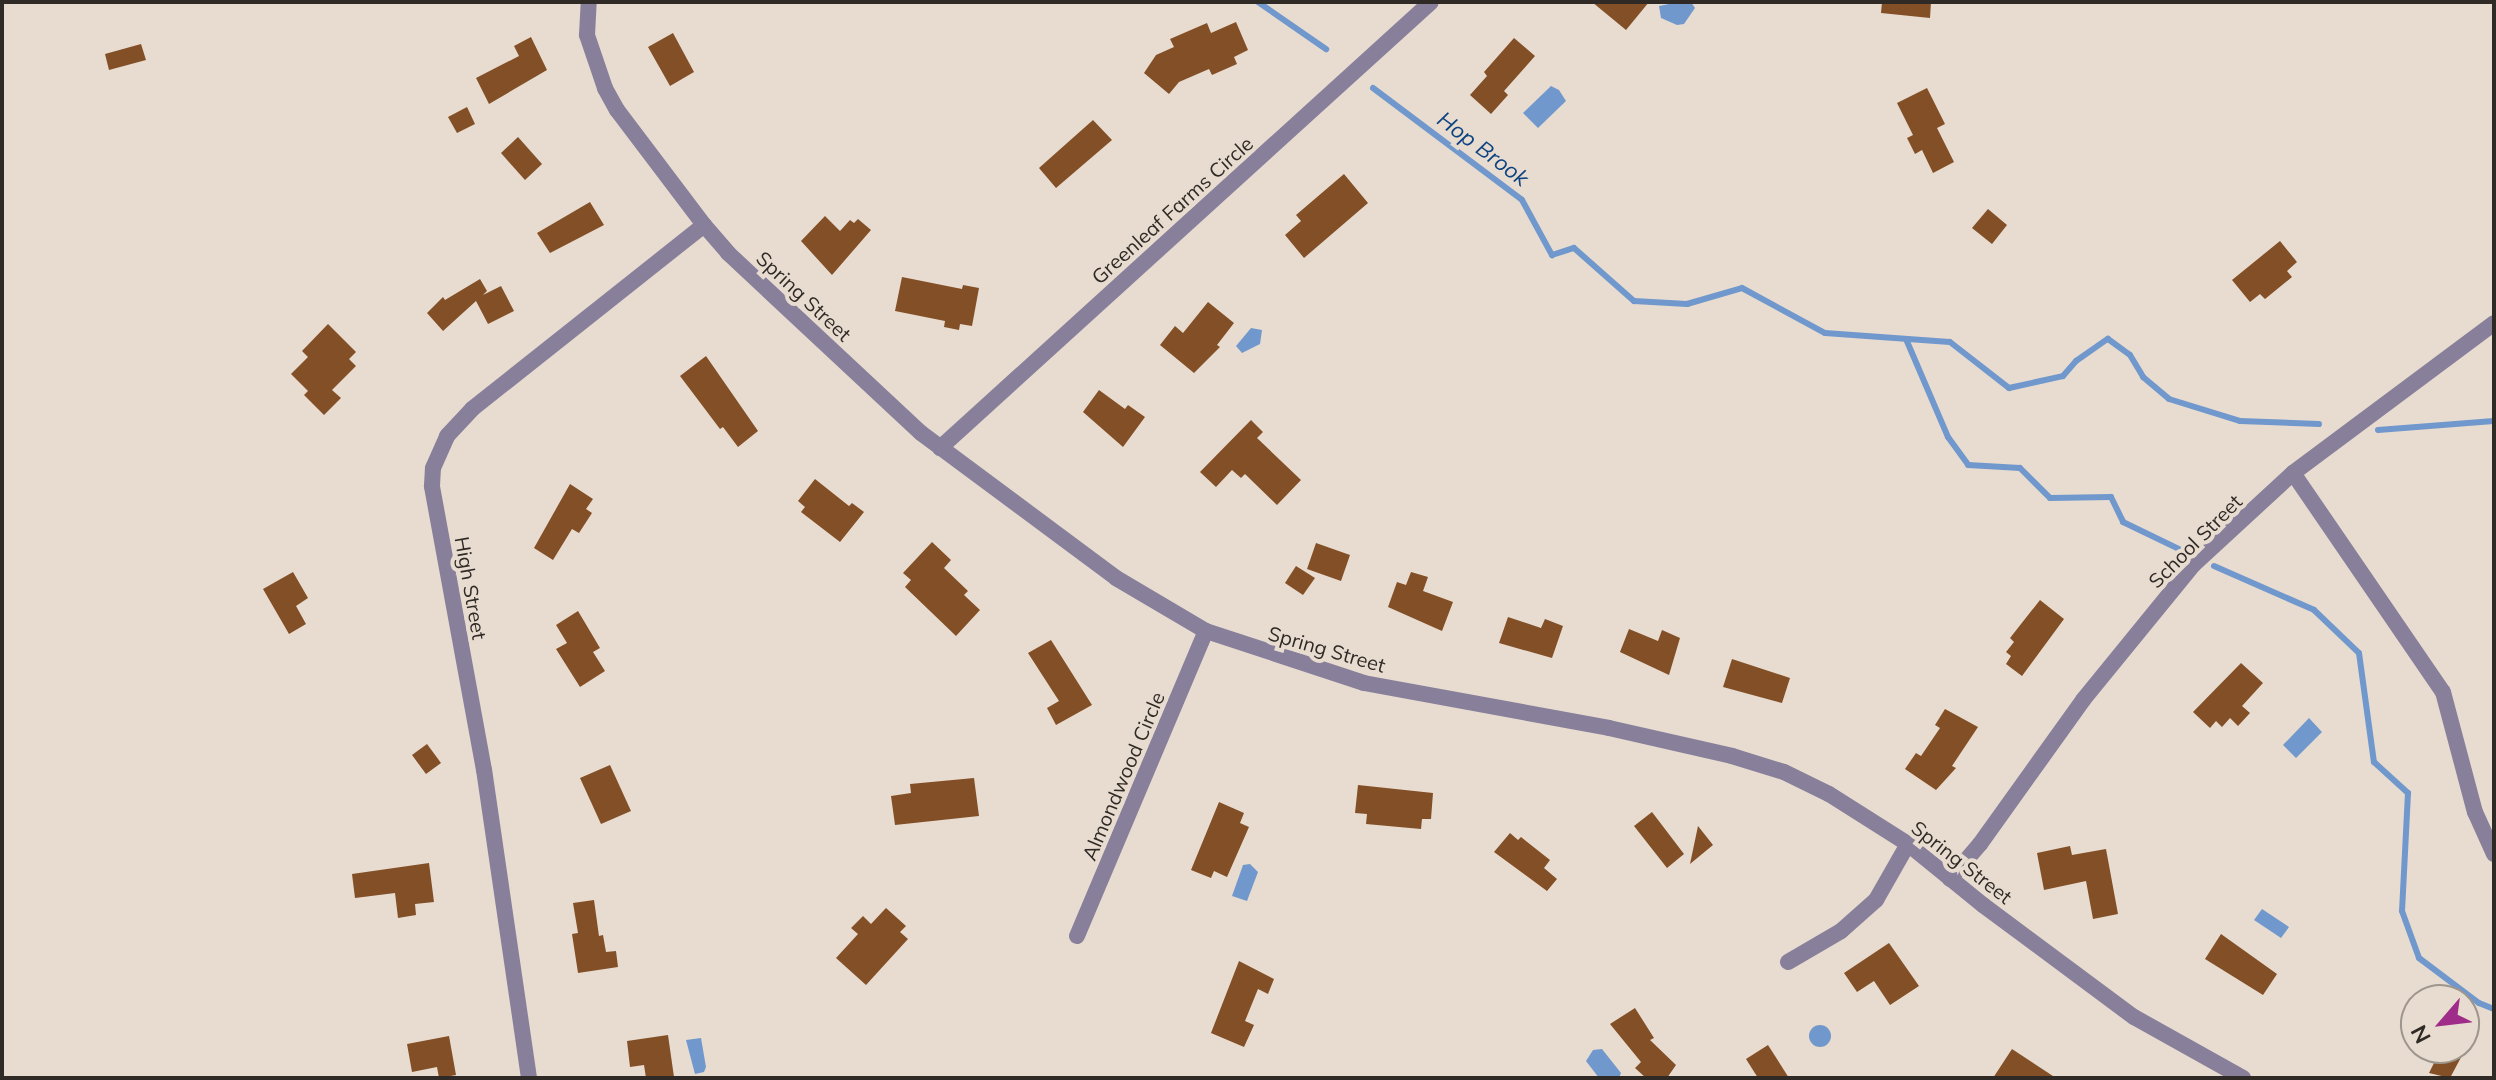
<!DOCTYPE html>
<style>
body{margin:0}
#map{position:relative;width:2496px;height:1080px;overflow:hidden;background:#e8dcd0;font-family:Mulish,sans-serif}
div>[style]{position:absolute}
[style*='--x']{left:calc(var(--x)*1px);top:calc(var(--y)*1px);width:calc(var(--w)*1px);rotate:calc(var(--a)*1deg)}
.water>*{inset:0;background:#7198cc}
.round{border-radius:50%}
.stream>*{height:6px;margin:-3px;padding:0 3px;transform-origin:3px;border-radius:3px;background:#7198cc}
.building>*{inset:0;background:#824f26}
.minor>*{height:16px;margin:-8px;padding:0 8px;transform-origin:8px;border-radius:8px;background:#88809b}
.tertiary>*{height:16px;margin:-8px;padding:0 8px;transform-origin:8px;border-radius:8px;background:#88809b}
span{translate:-50% -50%;white-space:nowrap;text-align:center;line-height:1.15;-webkit-text-stroke:8px #e8dcd0;paint-order:stroke}
.street-label{font-size:20px;color:#2f2a25}
.water-label{font-size:22px;color:#0d4381;font-style:italic}
.frame{position:absolute;inset:0;border:4px solid #2f2a25;pointer-events:none}
.north{position:absolute;left:2400px;top:984px;width:80px;height:80px;box-sizing:border-box;background:#e8dcd0;border:2px solid #9e958c;border-radius:50%;rotate:242deg;font-size:22px;font-weight:700;line-height:32px;text-align:center;color:#2f2a25}
.north::after{content:'';display:block;margin:auto;width:28px;height:36px;background:#9f2c88;clip-path:polygon(50% 0,100% 100%,50% 72%,0 100%)}
</style>
<div id="map">
<div class="water">
<div style="clip-path:polygon(1679px 2px,1691px 2px,1695px 8px,1684px 24px,1677px 25px,1661px 18px,1659px 6px)"></div>
<div style="clip-path:polygon(1551px 86px,1559px 90px,1566px 101px,1538px 128px,1523px 113px)"></div>
<div style="clip-path:polygon(1251px 328px,1262px 330px,1260px 344px,1242px 353px,1236px 346px)"></div>
<div style="clip-path:polygon(2309px 718px,2322px 732px,2296px 758px,2283px 745px)"></div>
<div style="clip-path:polygon(1250px 864px,1258px 872px,1247px 901px,1232px 896px,1243px 865px)"></div>
<div style="clip-path:polygon(2262px 909px,2289px 927px,2281px 938px,2254px 920px)"></div>
<div class="round" style="left:1809px;top:1025px;width:22px;height:22px"></div>
<div style="clip-path:polygon(701px 1038px,706px 1067px,704px 1072px,695px 1074px,686px 1040px)"></div>
<div style="clip-path:polygon(1602px 1049px,1621px 1073px,1619px 1078px,1599px 1078px,1586px 1061px,1593px 1050px)"></div>
</div>
<div class="stream">
<div style="--x:1258;--y:2;--w:83;--a:34.7"></div>
<div style="--x:1373;--y:88;--w:186;--a:36.9"></div>
<div style="--x:1522;--y:200;--w:63;--a:61.4"></div>
<div style="--x:1552;--y:255;--w:23;--a:-18"></div>
<div style="--x:1574;--y:248;--w:80;--a:41.5"></div>
<div style="--x:1634;--y:301;--w:53;--a:3.2"></div>
<div style="--x:1687;--y:304;--w:57;--a:-16.2"></div>
<div style="--x:1742;--y:288;--w:94;--a:28.5"></div>
<div style="--x:1825;--y:333;--w:125;--a:4.1"></div>
<div style="--x:1950;--y:342;--w:75;--a:37.9"></div>
<div style="--x:2009;--y:388;--w:55;--a:-12.5"></div>
<div style="--x:2063;--y:376;--w:20;--a:-49"></div>
<div style="--x:2076;--y:361;--w:39;--a:-35"></div>
<div style="--x:2108;--y:339;--w:27;--a:36"></div>
<div style="--x:2130;--y:355;--w:26;--a:59"></div>
<div style="--x:2143;--y:377;--w:34;--a:40"></div>
<div style="--x:2169;--y:399;--w:74;--a:17.2"></div>
<div style="--x:2240;--y:421;--w:79;--a:2.2"></div>
<div style="--x:1906;--y:339;--w:107;--a:66.8"></div>
<div style="--x:1948;--y:437;--w:34;--a:54"></div>
<div style="--x:1968;--y:465;--w:52;--a:3.3"></div>
<div style="--x:2020;--y:468;--w:42;--a:45"></div>
<div style="--x:2050;--y:498;--w:61;--a:-0.9"></div>
<div style="--x:2111;--y:497;--w:28;--a:64"></div>
<div style="--x:2123;--y:522;--w:67;--a:25.8"></div>
<div style="--x:2378;--y:430;--w:116;--a:-4.4"></div>
<div style="--x:2214;--y:566;--w:109;--a:23.7"></div>
<div style="--x:2314;--y:610;--w:62;--a:43.7"></div>
<div style="--x:2359;--y:653;--w:110;--a:82.2"></div>
<div style="--x:2374;--y:762;--w:46;--a:42.4"></div>
<div style="--x:2408;--y:793;--w:118;--a:92.9"></div>
<div style="--x:2402;--y:911;--w:50;--a:70.1"></div>
<div style="--x:2419;--y:958;--w:75;--a:36.9"></div>
<div style="--x:2479;--y:1003;--w:16;--a:22"></div>
</div>
<div class="building">
<div style="clip-path:polygon(1592px 2px,1649px 2px,1626px 30px)"></div>
<div style="clip-path:polygon(1882px 2px,1931px 2px,1930px 18px,1881px 13px)"></div>
<div style="clip-path:polygon(1236px 22px,1248px 50px,1234px 57px,1237px 64px,1212px 75px,1209px 69px,1179px 82px,1169px 94px,1144px 73px,1156px 55px,1174px 47px,1170px 39px,1207px 23px,1211px 33px)"></div>
<div style="clip-path:polygon(673px 33px,694px 72px,670px 86px,648px 47px)"></div>
<div style="clip-path:polygon(531px 37px,547px 70px,489px 104px,476px 78px,519px 56px,514px 46px)"></div>
<div style="clip-path:polygon(1514px 38px,1535px 56px,1504px 91px,1508px 95px,1491px 114px,1470px 95px,1487px 76px,1484px 72px)"></div>
<div style="clip-path:polygon(141px 44px,146px 60px,109px 70px,105px 54px)"></div>
<div style="clip-path:polygon(1927px 88px,1945px 124px,1937px 128px,1954px 162px,1933px 173px,1922px 150px,1915px 154px,1907px 138px,1913px 135px,1897px 103px)"></div>
<div style="clip-path:polygon(467px 107px,475px 124px,457px 133px,448px 117px)"></div>
<div style="clip-path:polygon(1093px 120px,1112px 140px,1056px 188px,1039px 168px)"></div>
<div style="clip-path:polygon(518px 137px,542px 164px,525px 180px,501px 153px)"></div>
<div style="clip-path:polygon(1344px 174px,1368px 203px,1304px 258px,1285px 235px,1301px 221px,1296px 215px)"></div>
<div style="clip-path:polygon(590px 202px,604px 225px,550px 253px,537px 233px)"></div>
<div style="clip-path:polygon(1988px 209px,2007px 225px,1992px 244px,1972px 228px)"></div>
<div style="clip-path:polygon(825px 216px,840px 231px,850px 220px,854px 223px,858px 219px,871px 230px,832px 275px,801px 241px)"></div>
<div style="clip-path:polygon(2280px 241px,2297px 262px,2287px 271px,2292px 277px,2265px 299px,2260px 294px,2250px 302px,2232px 280px)"></div>
<div style="clip-path:polygon(902px 277px,962px 289px,963px 285px,979px 288px,972px 326px,960px 324px,959px 330px,944px 327px,945px 321px,895px 311px)"></div>
<div style="clip-path:polygon(480px 279px,487px 291px,483px 295px,501px 286px,514px 311px,488px 324px,476px 301px,443px 331px,427px 313px,443px 297px,445px 300px)"></div>
<div style="clip-path:polygon(1208px 302px,1234px 323px,1217px 345px,1220px 347px,1194px 373px,1160px 345px,1175px 326px,1183px 333px)"></div>
<div style="clip-path:polygon(328px 324px,356px 352px,349px 359px,356px 366px,332px 390px,341px 398px,324px 415px,304px 395px,308px 391px,291px 374px,308px 357px,302px 351px)"></div>
<div style="clip-path:polygon(706px 356px,758px 431px,738px 447px,723px 427px,720px 429px,680px 376px)"></div>
<div style="clip-path:polygon(1099px 390px,1125px 409px,1128px 405px,1145px 417px,1123px 447px,1083px 412px)"></div>
<div style="clip-path:polygon(1251px 420px,1263px 432px,1257px 438px,1301px 480px,1277px 505px,1245px 474px,1241px 478px,1232px 470px,1216px 487px,1200px 472px)"></div>
<div style="clip-path:polygon(815px 479px,849px 506px,852px 503px,864px 512px,840px 542px,801px 512px,805px 507px,798px 501px)"></div>
<div style="clip-path:polygon(570px 484px,593px 499px,586px 509px,592px 513px,579px 533px,572px 529px,553px 560px,534px 548px)"></div>
<div style="clip-path:polygon(932px 542px,951px 560px,944px 568px,968px 591px,964px 595px,980px 610px,956px 636px,905px 587px,911px 580px,903px 573px)"></div>
<div style="clip-path:polygon(1316px 543px,1350px 555px,1341px 581px,1307px 569px)"></div>
<div style="clip-path:polygon(1296px 566px,1315px 578px,1303px 595px,1285px 583px)"></div>
<div style="clip-path:polygon(293px 572px,308px 598px,296px 606px,306px 624px,289px 634px,263px 589px)"></div>
<div style="clip-path:polygon(1411px 572px,1428px 577px,1423px 591px,1453px 602px,1442px 631px,1388px 607px,1397px 582px,1406px 585px)"></div>
<div style="clip-path:polygon(2040px 600px,2064px 619px,2022px 676px,2006px 664px,2011px 656px,2006px 652px,2014px 642px,2010px 638px)"></div>
<div style="clip-path:polygon(578px 611px,600px 648px,593px 652px,605px 671px,580px 687px,556px 649px,567px 643px,556px 625px)"></div>
<div style="clip-path:polygon(1508px 617px,1541px 628px,1545px 619px,1563px 626px,1552px 658px,1499px 643px)"></div>
<div style="clip-path:polygon(1629px 629px,1658px 641px,1662px 630px,1680px 638px,1669px 675px,1620px 652px)"></div>
<div style="clip-path:polygon(1051px 640px,1092px 705px,1056px 725px,1047px 708px,1059px 701px,1028px 653px)"></div>
<div style="clip-path:polygon(1732px 659px,1790px 678px,1782px 703px,1723px 687px)"></div>
<div style="clip-path:polygon(2241px 663px,2263px 683px,2242px 706px,2250px 713px,2238px 726px,2230px 718px,2222px 727px,2216px 721px,2210px 728px,2193px 712px)"></div>
<div style="clip-path:polygon(1945px 709px,1978px 727px,1952px 766px,1956px 768px,1936px 790px,1905px 769px,1916px 753px,1921px 756px,1940px 728px,1935px 725px)"></div>
<div style="clip-path:polygon(427px 744px,441px 763px,426px 774px,412px 755px)"></div>
<div style="clip-path:polygon(610px 765px,631px 811px,601px 824px,580px 778px)"></div>
<div style="clip-path:polygon(974px 778px,979px 816px,895px 825px,891px 796px,911px 793px,910px 784px)"></div>
<div style="clip-path:polygon(1358px 785px,1433px 793px,1431px 819px,1422px 819px,1421px 829px,1366px 824px,1367px 814px,1355px 813px)"></div>
<div style="clip-path:polygon(1219px 802px,1244px 813px,1240px 823px,1249px 827px,1227px 877px,1214px 871px,1211px 878px,1191px 870px)"></div>
<div style="clip-path:polygon(1652px 812px,1684px 854px,1667px 868px,1634px 826px)"></div>
<div style="clip-path:polygon(1698px 826px,1713px 845px,1690px 864px)"></div>
<div style="clip-path:polygon(1510px 833px,1518px 840px,1521px 837px,1550px 860px,1544px 868px,1557px 879px,1547px 891px,1494px 852px)"></div>
<div style="clip-path:polygon(2070px 846px,2072px 855px,2106px 849px,2118px 914px,2093px 919px,2086px 881px,2044px 890px,2037px 853px)"></div>
<div style="clip-path:polygon(429px 863px,434px 902px,415px 904px,416px 915px,398px 918px,395px 893px,355px 898px,352px 874px)"></div>
<div style="clip-path:polygon(594px 900px,599px 936px,603px 935px,606px 952px,616px 951px,618px 967px,578px 973px,572px 934px,578px 933px,573px 903px)"></div>
<div style="clip-path:polygon(886px 908px,906px 926px,900px 932px,908px 939px,866px 985px,836px 958px,858px 934px,851px 928px,863px 916px,871px 924px)"></div>
<div style="clip-path:polygon(2221px 934px,2277px 974px,2263px 995px,2205px 959px)"></div>
<div style="clip-path:polygon(1889px 943px,1919px 986px,1890px 1005px,1874px 981px,1857px 992px,1844px 973px)"></div>
<div style="clip-path:polygon(1239px 961px,1274px 979px,1268px 994px,1258px 989px,1245px 1021px,1254px 1025px,1244px 1047px,1211px 1033px)"></div>
<div style="clip-path:polygon(1635px 1008px,1654px 1038px,1650px 1040px,1676px 1065px,1667px 1078px,1646px 1078px,1635px 1068px,1641px 1062px,1610px 1024px)"></div>
<div style="clip-path:polygon(668px 1035px,674px 1077px,646px 1078px,644px 1065px,630px 1067px,627px 1041px)"></div>
<div style="clip-path:polygon(449px 1036px,456px 1075px,439px 1078px,437px 1067px,412px 1072px,407px 1044px)"></div>
<div style="clip-path:polygon(1768px 1045px,1789px 1078px,1758px 1078px,1746px 1059px)"></div>
<div style="clip-path:polygon(2412px 1048px,2466px 1048px,2450px 1078px,2429px 1073px,2435px 1061px)"></div>
<div style="clip-path:polygon(2012px 1049px,2056px 1078px,1993px 1078px)"></div>
</div>
<div class="minor">
<div style="--x:704;--y:225;--w:37;--a:49"></div>
<div style="--x:728;--y:253;--w:264;--a:43"></div>
<div style="--x:921;--y:433;--w:243;--a:36.6"></div>
<div style="--x:1116;--y:578;--w:104;--a:30.5"></div>
<div style="--x:1206;--y:631;--w:166;--a:18.2"></div>
<div style="--x:1364;--y:683;--w:249;--a:10.4"></div>
<div style="--x:1609;--y:728;--w:126;--a:12.8"></div>
<div style="--x:1732;--y:756;--w:54;--a:17.1"></div>
<div style="--x:1784;--y:772;--w:50;--a:26.1"></div>
<div style="--x:1829;--y:794;--w:93;--a:32.3"></div>
<div style="--x:1908;--y:844;--w:97;--a:39.1"></div>
<div style="--x:1983;--y:905;--w:188;--a:36.6"></div>
<div style="--x:2134;--y:1017;--w:125;--a:29.2"></div>
<div style="--x:940;--y:448;--w:663;--a:-42.25"></div>
<div style="--x:2293;--y:473;--w:265;--a:55.6"></div>
<div style="--x:2443;--y:692;--w:124;--a:75.1"></div>
<div style="--x:2475;--y:812;--w:46;--a:65.7"></div>
<div style="--x:1950;--y:879;--w:46;--a:-49.4"></div>
<div style="--x:1980;--y:844;--w:177;--a:-54.4"></div>
<div style="--x:2083;--y:700;--w:174;--a:-50.8"></div>
<div style="--x:2193;--y:565;--w:136;--a:-42.6"></div>
<div style="--x:2293;--y:473;--w:251;--a:-36.7"></div>
<div style="--x:1077;--y:936;--w:331;--a:-67.1"></div>
<div style="--x:1788;--y:962;--w:61;--a:-30.3"></div>
<div style="--x:1841;--y:931;--w:47;--a:-41.5"></div>
<div style="--x:1876;--y:900;--w:64;--a:-60.3"></div>
</div>
<div class="tertiary">
<div style="--x:529;--y:1078;--w:311;--a:-98.3"></div>
<div style="--x:484;--y:770;--w:289;--a:-100.4"></div>
<div style="--x:432;--y:486;--w:18;--a:-87"></div>
<div style="--x:433;--y:468;--w:35;--a:-66"></div>
<div style="--x:447;--y:436;--w:37;--a:-47"></div>
<div style="--x:472;--y:409;--w:296;--a:-38.4"></div>
<div style="--x:704;--y:225;--w:144;--a:-127.1"></div>
<div style="--x:617;--y:110;--w:25;--a:-119"></div>
<div style="--x:605;--y:88;--w:56;--a:-108.8"></div>
<div style="--x:587;--y:35;--w:33;--a:-87"></div>
</div>
<div class="street-label">
<span style="left:1172px;top:210px;rotate:-42deg">Greenleaf Farms Circle</span>
<span style="left:804px;top:296px;rotate:43deg">Spring Street</span>
<span style="left:2195px;top:541px;rotate:-45deg">School Street</span>
<span style="left:471px;top:588px;rotate:80deg">High Street</span>
<span style="left:1327px;top:649px;rotate:16deg">Spring Street</span>
<span style="left:1123px;top:776px;rotate:-67deg">Almondwood Circle</span>
<span style="left:1962px;top:862px;rotate:38deg">Spring Street</span>
</div>
<div class="water-label">
<span style="left:1483px;top:149px;rotate:37deg">Hop Brook</span>
</div>
<div class="frame"></div>
<div class="north">N</div>
</div>
